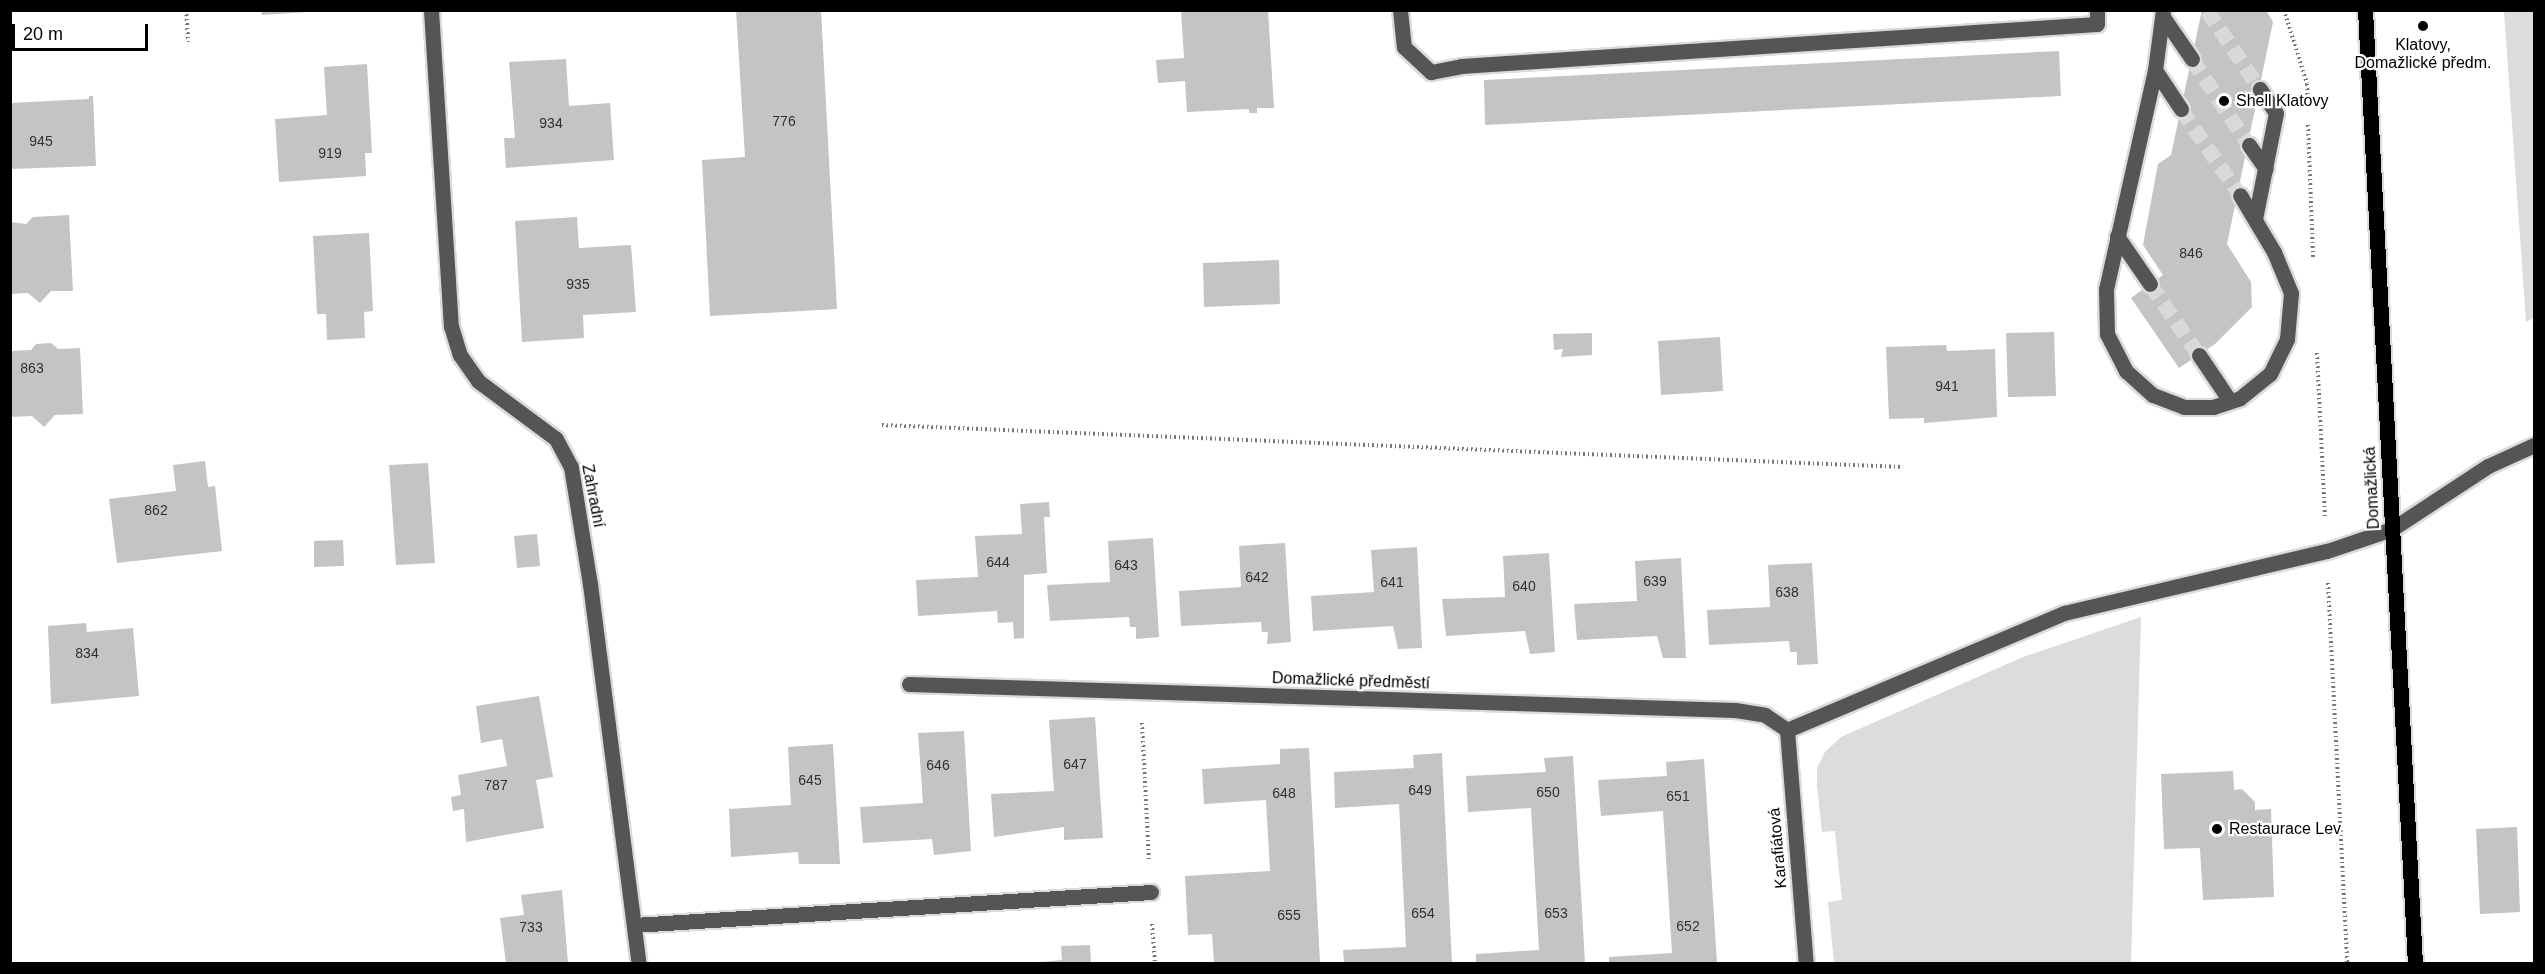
<!DOCTYPE html>
<meta charset="utf-8">
<style>
body{margin:0}
#map{position:relative;width:2545px;height:974px;overflow:hidden;background:#fff;font-family:Helvetica,sans-serif}
div>[style]{position:absolute}
[style*='--x']{left:calc(var(--x)*1px);top:calc(var(--y)*1px);width:calc(var(--w)*1px);rotate:calc(var(--a)*1deg)}
.green>*{inset:0;background:#dcdcdc}
.building>*{inset:0;background:#c4c4c4}
.minor-tunnel>*{height:15px;margin-top:-7.5px;transform-origin:0;background:repeating-linear-gradient(90deg,#d9d9d9 0 15px,transparent 0 23px)}
.path>*{height:4px;margin-top:-2px;transform-origin:0;background:repeating-linear-gradient(90deg,#777 0 1.5px,transparent 0 4.5px)}
.roads{filter:drop-shadow(2px 0 #dbdbdb) drop-shadow(-2px 0 #dbdbdb) drop-shadow(0 2px #dbdbdb) drop-shadow(0 -2px #dbdbdb)}
.minor>*{height:15px;margin:-7.5px;padding:0 7.5px;transform-origin:7.5px;border-radius:7.5px;background:#555}
.major>*{height:15px;margin:-7.5px;padding:0 7.5px;transform-origin:7.5px;border-radius:7.5px;background:#000}
.dots>*{width:16px;height:16px;translate:-50% -50%;box-sizing:border-box;border:3px solid #fff;border-radius:50%}
span{translate:-50% -50%;white-space:nowrap;text-align:center;line-height:1.15;-webkit-text-stroke:4.5px #fff;paint-order:stroke}
.number-label{font-size:14px;color:#313131}
.number-label span{-webkit-text-stroke-width:0}
.poi-label{font-size:16px;color:#000}
.left{translate:0 -50%;text-align:left}
.street-label{font-size:16px;color:#000}
.frame{position:absolute;inset:0;border:12px solid #000;pointer-events:none}
.scale{position:absolute;left:12px;top:24px;width:136px;height:27px;box-sizing:border-box;border:3px solid #000;border-top:0;padding-left:8px;font-size:18px;line-height:21px;white-space:nowrap;color:#000;-webkit-text-stroke:4px #fff;paint-order:stroke}
</style>
<div id="map">
<div class="green">
<div style="clip-path:polygon(2504px 11px,2534px 11px,2534px 318px,2526px 322px)"></div>
<div style="clip-path:polygon(2141px 617px,2131px 963px,1834px 963px,1828px 902px,1842px 900px,1835px 831px,1822px 832px,1817px 786px,1817px 768px,1825px 752px,1841px 737px,2023px 657px)"></div>
</div>
<div class="building">
<div style="clip-path:polygon(261px 10px,308px 10px,308px 12px,262px 15px)"></div>
<div style="clip-path:polygon(736px 10px,821px 10px,837px 309px,710px 316px,702px 160px,745px 157px)"></div>
<div style="clip-path:polygon(1181px 10px,1268px 10px,1274px 108px,1257px 108px,1257px 113px,1249px 113px,1249px 109px,1187px 112px,1185px 81px,1158px 83px,1156px 60px,1184px 58px)"></div>
<div style="clip-path:polygon(2202px 10px,2266px 10px,2273px 22px,2227px 244px,2251px 282px,2252px 307px,2215px 344px,2179px 368px,2131px 298px,2163px 275px,2143px 245px,2158px 164px,2171px 155px)"></div>
<div style="clip-path:polygon(2059px 51px,2061px 96px,1485px 125px,1484px 80px)"></div>
<div style="clip-path:polygon(566px 59px,569px 106px,610px 103px,614px 160px,506px 168px,504px 138px,515px 138px,509px 62px)"></div>
<div style="clip-path:polygon(367px 64px,372px 153px,365px 153px,366px 176px,279px 182px,275px 119px,327px 115px,324px 67px)"></div>
<div style="clip-path:polygon(89px 96px,93px 96px,96px 166px,10px 169px,10px 103px,89px 99px)"></div>
<div style="clip-path:polygon(69px 215px,73px 291px,51px 291px,40px 303px,28px 293px,10px 294px,10px 222px,26px 224px,33px 217px)"></div>
<div style="clip-path:polygon(577px 217px,579px 248px,631px 245px,636px 312px,583px 315px,584px 338px,522px 342px,515px 221px)"></div>
<div style="clip-path:polygon(369px 233px,373px 311px,364px 312px,365px 338px,327px 340px,326px 314px,317px 314px,313px 236px)"></div>
<div style="clip-path:polygon(1279px 260px,1280px 304px,1204px 307px,1203px 263px)"></div>
<div style="clip-path:polygon(2054px 332px,2056px 396px,2008px 397px,2006px 333px)"></div>
<div style="clip-path:polygon(1592px 333px,1592px 355px,1561px 357px,1563px 349px,1554px 350px,1553px 334px)"></div>
<div style="clip-path:polygon(1720px 337px,1723px 391px,1661px 395px,1658px 341px)"></div>
<div style="clip-path:polygon(51px 343px,58px 349px,80px 348px,83px 414px,55px 415px,44px 427px,32px 416px,10px 417px,10px 351px,31px 350px,36px 344px)"></div>
<div style="clip-path:polygon(1946px 345px,1947px 351px,1995px 349px,1997px 417px,1924px 423px,1924px 418px,1889px 419px,1886px 347px)"></div>
<div style="clip-path:polygon(205px 461px,208px 487px,215px 486px,222px 551px,117px 563px,109px 499px,176px 491px,173px 465px)"></div>
<div style="clip-path:polygon(428px 463px,435px 563px,396px 565px,389px 465px)"></div>
<div style="clip-path:polygon(1049px 502px,1050px 517px,1044px 517px,1047px 573px,1024px 575px,1024px 638px,1014px 639px,1013px 622px,998px 623px,997px 611px,918px 616px,916px 580px,978px 577px,975px 536px,1022px 534px,1020px 504px)"></div>
<div style="clip-path:polygon(537px 534px,540px 566px,517px 568px,514px 536px)"></div>
<div style="clip-path:polygon(1153px 538px,1159px 637px,1136px 639px,1136px 627px,1130px 627px,1129px 617px,1050px 621px,1047px 585px,1110px 582px,1108px 541px)"></div>
<div style="clip-path:polygon(343px 540px,344px 566px,314px 567px,314px 541px)"></div>
<div style="clip-path:polygon(1285px 543px,1291px 642px,1267px 644px,1268px 632px,1262px 632px,1261px 622px,1181px 626px,1179px 591px,1241px 587px,1239px 546px)"></div>
<div style="clip-path:polygon(1417px 547px,1422px 648px,1398px 649px,1393px 626px,1313px 631px,1311px 596px,1374px 592px,1371px 550px)"></div>
<div style="clip-path:polygon(1549px 553px,1555px 652px,1530px 654px,1525px 631px,1446px 636px,1442px 599px,1505px 597px,1503px 556px)"></div>
<div style="clip-path:polygon(1681px 558px,1686px 658px,1663px 658px,1657px 636px,1577px 640px,1574px 604px,1637px 601px,1635px 561px)"></div>
<div style="clip-path:polygon(1812px 563px,1818px 664px,1797px 665px,1797px 652px,1790px 652px,1789px 641px,1709px 645px,1707px 610px,1770px 607px,1768px 565px)"></div>
<div style="clip-path:polygon(86px 623px,87px 632px,133px 628px,139px 696px,51px 704px,48px 626px)"></div>
<div style="clip-path:polygon(539px 696px,553px 777px,536px 780px,544px 828px,466px 842px,464px 809px,453px 811px,451px 797px,461px 795px,458px 775px,507px 766px,502px 739px,481px 743px,476px 706px)"></div>
<div style="clip-path:polygon(1095px 717px,1103px 838px,1064px 840px,1064px 827px,994px 837px,991px 794px,1054px 791px,1049px 720px)"></div>
<div style="clip-path:polygon(964px 731px,971px 851px,934px 855px,932px 839px,863px 843px,860px 807px,923px 803px,918px 733px)"></div>
<div style="clip-path:polygon(833px 744px,840px 864px,799px 864px,798px 852px,731px 857px,729px 809px,791px 805px,788px 747px)"></div>
<div style="clip-path:polygon(1309px 748px,1320px 963px,1214px 963px,1212px 934px,1188px 935px,1185px 876px,1270px 871px,1266px 800px,1204px 804px,1202px 769px,1280px 764px,1280px 749px)"></div>
<div style="clip-path:polygon(1442px 753px,1452px 963px,1344px 963px,1343px 950px,1406px 947px,1399px 804px,1335px 808px,1334px 772px,1414px 768px,1413px 755px)"></div>
<div style="clip-path:polygon(1573px 756px,1585px 963px,1476px 963px,1476px 954px,1539px 950px,1531px 808px,1468px 812px,1466px 776px,1546px 772px,1544px 758px)"></div>
<div style="clip-path:polygon(1704px 759px,1717px 963px,1609px 963px,1609px 957px,1672px 953px,1663px 811px,1601px 816px,1598px 780px,1667px 776px,1666px 762px)"></div>
<div style="clip-path:polygon(2233px 771px,2234px 790px,2242px 789px,2255px 802px,2255px 810px,2271px 809px,2274px 897px,2203px 900px,2200px 848px,2164px 849px,2161px 774px)"></div>
<div style="clip-path:polygon(2517px 827px,2520px 912px,2480px 914px,2476px 829px)"></div>
<div style="clip-path:polygon(562px 890px,568px 963px,506px 963px,500px 918px,524px 915px,521px 895px)"></div>
<div style="clip-path:polygon(1090px 945px,1091px 963px,1030px 963px,1062px 960px,1061px 946px)"></div>
</div>
<div class="minor-tunnel">
<div style="--x:2207;--y:10;--w:95;--a:56.1"></div>
<div style="--x:2192;--y:59;--w:103;--a:56.5"></div>
<div style="--x:2181;--y:109;--w:104;--a:55.5"></div>
<div style="--x:2150;--y:284;--w:86;--a:55.4"></div>
</div>
<div class="path">
<div style="--x:186;--y:10;--w:32;--a:86"></div>
<div style="--x:2284;--y:10;--w:77;--a:72.7"></div>
<div style="--x:2307;--y:84;--w:18;--a:87"></div>
<div style="--x:2308;--y:125;--w:133;--a:87.8"></div>
<div style="--x:2317;--y:353;--w:166;--a:87.2"></div>
<div style="--x:882;--y:425;--w:1022;--a:2.36"></div>
<div style="--x:2328;--y:583;--w:381;--a:87.1"></div>
<div style="--x:1142;--y:723;--w:137;--a:87.1"></div>
<div style="--x:1152;--y:924;--w:40;--a:85.7"></div>
</div>
<div class="roads">
<div class="minor">
<div style="--x:431;--y:10;--w:317;--a:86.4"></div>
<div style="--x:451;--y:326;--w:30;--a:73"></div>
<div style="--x:460;--y:355;--w:32;--a:55"></div>
<div style="--x:478;--y:381;--w:97;--a:36.6"></div>
<div style="--x:556;--y:439;--w:32;--a:62"></div>
<div style="--x:571;--y:467;--w:119;--a:80.8"></div>
<div style="--x:590;--y:584;--w:383;--a:82.7"></div>
<div style="--x:1400;--y:10;--w:37;--a:84"></div>
<div style="--x:1404;--y:47;--w:37;--a:43"></div>
<div style="--x:1431;--y:72;--w:31;--a:-11"></div>
<div style="--x:1461;--y:66;--w:637;--a:-3.78"></div>
<div style="--x:2097;--y:24;--w:14;--a:-90"></div>
<div style="--x:2163;--y:10;--w:61;--a:97.6"></div>
<div style="--x:2155;--y:70;--w:224;--a:102.6"></div>
<div style="--x:2106;--y:289;--w:45;--a:88.7"></div>
<div style="--x:2107;--y:334;--w:42;--a:62.8"></div>
<div style="--x:2126;--y:371;--w:36;--a:42"></div>
<div style="--x:2153;--y:395;--w:33;--a:21"></div>
<div style="--x:2184;--y:407;--w:29;--a:0"></div>
<div style="--x:2213;--y:407;--w:28;--a:-18"></div>
<div style="--x:2240;--y:398;--w:38;--a:-39"></div>
<div style="--x:2270;--y:374;--w:39;--a:-64"></div>
<div style="--x:2287;--y:339;--w:46;--a:-85"></div>
<div style="--x:2291;--y:293;--w:44;--a:-112.5"></div>
<div style="--x:2274;--y:252;--w:66;--a:-120.8"></div>
<div style="--x:2163;--y:17;--w:51;--a:55.4"></div>
<div style="--x:2155;--y:70;--w:47;--a:56.3"></div>
<div style="--x:2249;--y:145;--w:29;--a:55"></div>
<div style="--x:2255;--y:219;--w:108;--a:-78.8"></div>
<div style="--x:2276;--y:113;--w:29;--a:-124"></div>
<div style="--x:2117;--y:236;--w:58;--a:55.5"></div>
<div style="--x:2199;--y:355;--w:55;--a:56"></div>
<div style="--x:909;--y:684;--w:826;--a:1.8"></div>
<div style="--x:1735;--y:710;--w:30;--a:9"></div>
<div style="--x:1765;--y:715;--w:27;--a:34"></div>
<div style="--x:1787;--y:730;--w:301;--a:-22.9"></div>
<div style="--x:2064;--y:613;--w:270;--a:-13.3"></div>
<div style="--x:2327;--y:551;--w:69;--a:-18.7"></div>
<div style="--x:2392;--y:529;--w:115;--a:-33.3"></div>
<div style="--x:2488;--y:466;--w:51;--a:-24.5"></div>
<div style="--x:1787;--y:730;--w:235;--a:85.4"></div>
<div style="--x:634;--y:925;--w:518;--a:-3.65"></div>
</div>
<div class="major">
<div style="--x:2365;--y:10;--w:955;--a:87"></div>
</div>
</div>
<div class="dots">
<div style="left:2423px;top:26px;background:#000"></div>
<div style="left:2224px;top:101px;background:#000"></div>
<div style="left:2217px;top:829px;background:#000"></div>
</div>
<div class="number-label">
<span style="left:784px;top:121px">776</span>
<span style="left:551px;top:123px">934</span>
<span style="left:41px;top:141px">945</span>
<span style="left:330px;top:153px">919</span>
<span style="left:2191px;top:253px">846</span>
<span style="left:578px;top:284px">935</span>
<span style="left:32px;top:368px">863</span>
<span style="left:1947px;top:386px">941</span>
<span style="left:156px;top:510px">862</span>
<span style="left:998px;top:562px">644</span>
<span style="left:1126px;top:565px">643</span>
<span style="left:1257px;top:577px">642</span>
<span style="left:1655px;top:581px">639</span>
<span style="left:1392px;top:582px">641</span>
<span style="left:1524px;top:586px">640</span>
<span style="left:1787px;top:592px">638</span>
<span style="left:87px;top:653px">834</span>
<span style="left:1075px;top:764px">647</span>
<span style="left:938px;top:765px">646</span>
<span style="left:810px;top:780px">645</span>
<span style="left:496px;top:785px">787</span>
<span style="left:1420px;top:790px">649</span>
<span style="left:1548px;top:792px">650</span>
<span style="left:1284px;top:793px">648</span>
<span style="left:1678px;top:796px">651</span>
<span style="left:1423px;top:913px">654</span>
<span style="left:1556px;top:913px">653</span>
<span style="left:1289px;top:915px">655</span>
<span style="left:1688px;top:926px">652</span>
<span style="left:531px;top:927px">733</span>
</div>
<div class="poi-label">
<span style="left:2423px;top:54px">Klatovy,<br>Domažlické předm.</span>
<span class="left" style="left:2236px;top:101px">Shell Klatovy</span>
<span class="left" style="left:2229px;top:829px">Restaurace Lev</span>
</div>
<div class="street-label">
<span style="left:2372px;top:488px;rotate:-93deg">Domažlická</span>
<span style="left:593px;top:496px;rotate:79deg">Zahradní</span>
<span style="left:1351px;top:681px;rotate:2deg">Domažlické předměstí</span>
<span style="left:1778px;top:848px;rotate:-95deg">Karafiátová</span>
</div>
<div class="frame"></div>
<div class="scale">20 m</div>
</div>
